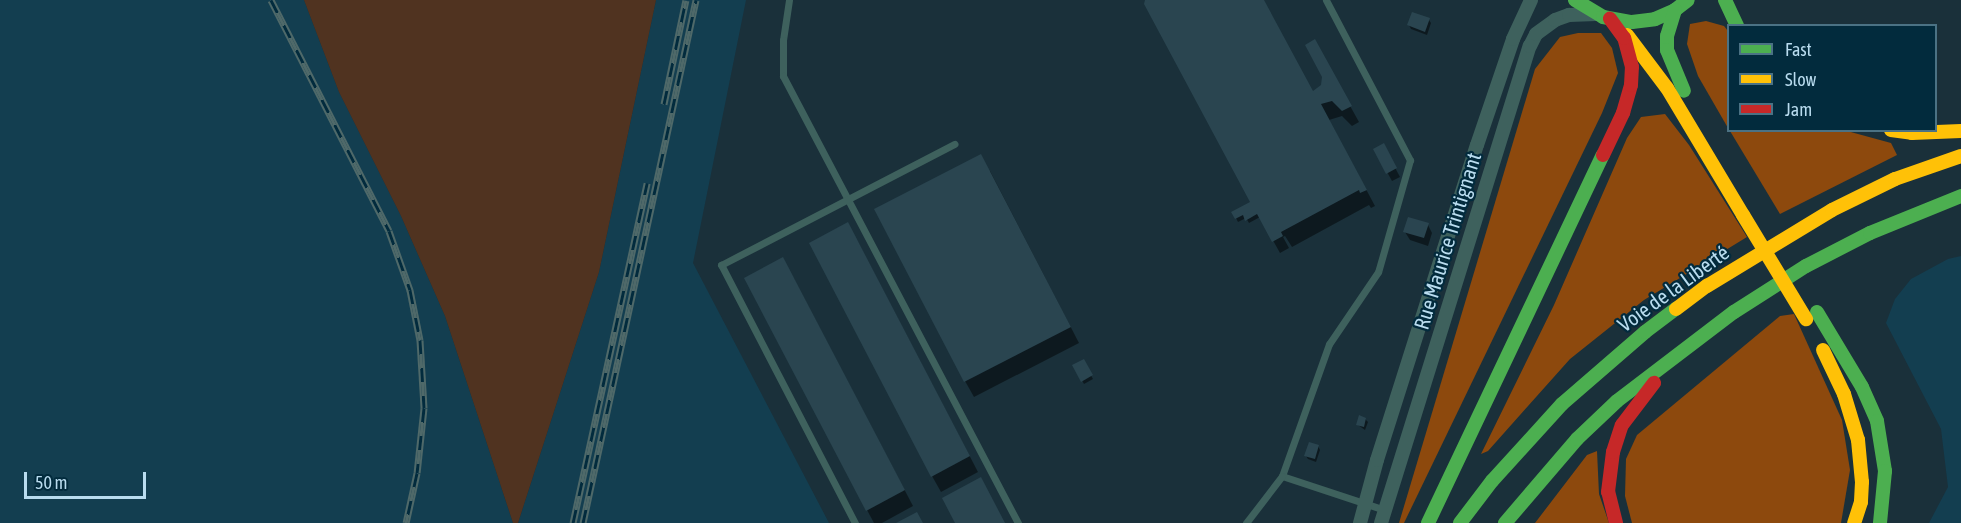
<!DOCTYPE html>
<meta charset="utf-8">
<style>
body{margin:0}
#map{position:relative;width:1961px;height:523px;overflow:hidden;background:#1a303a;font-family:"Asap Condensed",sans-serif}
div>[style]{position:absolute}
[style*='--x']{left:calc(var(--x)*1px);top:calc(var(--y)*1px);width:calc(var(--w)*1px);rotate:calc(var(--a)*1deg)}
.built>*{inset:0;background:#133e50}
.green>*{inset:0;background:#503320}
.forest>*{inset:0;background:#8d490d}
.shadow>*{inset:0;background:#0007}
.building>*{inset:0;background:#2a4550}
.lane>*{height:7px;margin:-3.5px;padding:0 3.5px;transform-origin:3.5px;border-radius:3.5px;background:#3e615d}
.street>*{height:14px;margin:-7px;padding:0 7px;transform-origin:7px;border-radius:7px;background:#3e615d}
.fast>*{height:14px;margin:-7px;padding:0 7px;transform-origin:7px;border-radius:7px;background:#4caf50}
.slow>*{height:14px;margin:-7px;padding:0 7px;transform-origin:7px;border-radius:7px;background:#ffc107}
.jam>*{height:14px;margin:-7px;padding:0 7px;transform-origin:7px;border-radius:7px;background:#c62828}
.rail>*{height:7px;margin-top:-3.5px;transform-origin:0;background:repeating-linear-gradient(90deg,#022b3d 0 14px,#4f6969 0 28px);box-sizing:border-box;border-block:2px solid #4f6969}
.slow-bridge>*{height:14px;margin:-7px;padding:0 7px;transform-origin:7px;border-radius:7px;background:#ffc107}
span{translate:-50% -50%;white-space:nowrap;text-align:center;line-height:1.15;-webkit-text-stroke:4.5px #022b3d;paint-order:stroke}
.street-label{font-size:21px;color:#b9dcef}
.legend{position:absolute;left:1727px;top:24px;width:210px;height:108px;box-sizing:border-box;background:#022b3d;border:2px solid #4b7284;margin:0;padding:8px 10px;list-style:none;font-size:18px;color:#b9dcef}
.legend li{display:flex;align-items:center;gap:12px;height:30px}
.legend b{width:30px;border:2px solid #4b7284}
.scale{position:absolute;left:24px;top:472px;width:122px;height:27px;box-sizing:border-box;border:3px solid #b9dcef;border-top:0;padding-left:8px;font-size:18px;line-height:21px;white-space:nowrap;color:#b9dcef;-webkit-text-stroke:4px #022b3d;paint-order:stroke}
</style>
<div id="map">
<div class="built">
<div style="clip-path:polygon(0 0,304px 0,339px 92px,401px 216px,445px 316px,513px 523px,0 523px)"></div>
<div style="clip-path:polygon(656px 0,746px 0,693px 263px,829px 523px,518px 523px,599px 272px)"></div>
<div style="clip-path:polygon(1961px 256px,1961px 523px,1929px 523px,1948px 487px,1941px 429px,1886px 323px,1895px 299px,1911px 279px,1948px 259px)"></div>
</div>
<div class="green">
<div style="clip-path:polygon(304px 0,656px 0,599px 272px,518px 523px,513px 523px,445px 316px,401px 216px,339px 92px)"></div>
</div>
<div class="forest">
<div style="clip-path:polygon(1706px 21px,1724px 26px,1728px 31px,1728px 128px,1698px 76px,1687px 44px,1690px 24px)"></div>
<div style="clip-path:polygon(1578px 33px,1601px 33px,1612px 48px,1618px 73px,1602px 113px,1404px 523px,1399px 523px,1535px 69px,1560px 37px)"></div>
<div style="clip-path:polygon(1665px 114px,1689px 145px,1747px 237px,1644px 300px,1570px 359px,1488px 451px,1481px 454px,1554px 305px,1627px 138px,1641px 117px)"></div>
<div style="clip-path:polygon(1730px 131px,1847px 131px,1891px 143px,1897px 155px,1780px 214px)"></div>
<div style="clip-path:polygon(1794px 314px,1842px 420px,1850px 470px,1841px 523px,1632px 523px,1625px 496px,1626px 459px,1637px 435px,1780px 316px)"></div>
<div style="clip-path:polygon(1597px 451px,1599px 494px,1609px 523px,1535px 523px,1587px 455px)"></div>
</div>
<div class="shadow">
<div style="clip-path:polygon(1147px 0,1263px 0,1313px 93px,1323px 86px,1323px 57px,1359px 122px,1352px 126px,1342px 116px,1329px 120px,1375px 206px,1371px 208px,1369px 205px,1292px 247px,1285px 236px,1283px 237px,1289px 248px,1280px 253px,1260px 217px,1249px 223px,1246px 218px,1238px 222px,1233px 212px,1258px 213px)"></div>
<div style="clip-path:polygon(1429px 20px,1431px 23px,1427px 35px,1411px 29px,1409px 25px)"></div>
<div style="clip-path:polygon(1383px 145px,1400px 177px,1392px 181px,1375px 150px)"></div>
<div style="clip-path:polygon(990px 171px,1079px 343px,974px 397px,965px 381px)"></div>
<div style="clip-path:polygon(1428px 225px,1432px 233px,1428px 246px,1410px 240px,1405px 232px)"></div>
<div style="clip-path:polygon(857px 240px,978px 472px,941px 492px,932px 476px)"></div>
<div style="clip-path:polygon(792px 275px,913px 506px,882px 523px,874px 523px,867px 510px)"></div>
<div style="clip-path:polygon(1083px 361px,1093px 379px,1084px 384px,1074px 366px)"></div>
<div style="clip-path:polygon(1365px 419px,1368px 422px,1365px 430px,1358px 425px)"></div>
<div style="clip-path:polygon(1318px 446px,1320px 450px,1316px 462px,1308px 459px,1306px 456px)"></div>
</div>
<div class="building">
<div style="clip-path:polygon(1145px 0,1264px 0,1313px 91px,1321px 85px,1322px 77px,1305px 45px,1315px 39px,1352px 106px,1342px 111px,1332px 101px,1321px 104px,1367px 190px,1360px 193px,1359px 190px,1281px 232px,1283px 236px,1272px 242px,1257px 214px,1245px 221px,1243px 215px,1235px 219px,1231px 212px,1250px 202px,1144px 4px)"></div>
<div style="clip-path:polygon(1412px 12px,1430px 18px,1425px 32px,1407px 25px)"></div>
<div style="clip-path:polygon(1384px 143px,1397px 168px,1386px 174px,1373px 149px)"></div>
<div style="clip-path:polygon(981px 154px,1071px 327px,964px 382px,874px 209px)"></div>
<div style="clip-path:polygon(1408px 217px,1429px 223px,1424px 238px,1403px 232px)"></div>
<div style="clip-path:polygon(848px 222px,970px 456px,931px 477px,809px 243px)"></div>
<div style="clip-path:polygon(783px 257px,905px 490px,866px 511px,744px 278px)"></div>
<div style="clip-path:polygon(1084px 359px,1093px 375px,1081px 382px,1072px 365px)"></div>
<div style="clip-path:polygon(1359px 415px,1366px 418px,1364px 427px,1356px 425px)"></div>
<div style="clip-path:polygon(1309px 442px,1319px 445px,1315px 459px,1304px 456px)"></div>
<div style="clip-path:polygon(981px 477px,1005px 523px,955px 523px,942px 498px)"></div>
<div style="clip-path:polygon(917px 512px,923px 523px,896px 523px)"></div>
</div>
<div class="lane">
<div style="--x:789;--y:0;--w:40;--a:98.5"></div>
<div style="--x:783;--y:40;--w:36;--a:90"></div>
<div style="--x:783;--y:76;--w:505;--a:62.27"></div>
<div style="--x:1326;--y:0;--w:181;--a:62.3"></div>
<div style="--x:1410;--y:160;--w:116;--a:105.9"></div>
<div style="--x:1378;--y:272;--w:87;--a:124.2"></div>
<div style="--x:1329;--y:344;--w:140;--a:109.6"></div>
<div style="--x:1282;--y:476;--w:108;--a:18.3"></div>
<div style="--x:855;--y:523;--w:291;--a:-117.4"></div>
<div style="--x:721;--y:265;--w:263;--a:-27.4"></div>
<div style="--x:1246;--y:523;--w:59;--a:-52.5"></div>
</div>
<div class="street">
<div style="--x:1360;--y:523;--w:65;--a:-74.9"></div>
<div style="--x:1377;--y:460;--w:330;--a:-72.4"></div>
<div style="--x:1477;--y:145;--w:112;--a:-71.2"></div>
<div style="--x:1513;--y:39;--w:43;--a:-65.2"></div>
<div style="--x:1381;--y:523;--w:500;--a:-72.7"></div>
<div style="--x:1530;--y:46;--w:13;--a:-63"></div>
<div style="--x:1536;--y:34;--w:24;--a:-36"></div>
<div style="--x:1555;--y:20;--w:15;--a:-20"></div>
<div style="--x:1569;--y:15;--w:27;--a:-2"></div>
</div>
<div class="fast">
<div style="--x:1575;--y:0;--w:33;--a:31"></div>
<div style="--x:1603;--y:17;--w:29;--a:10"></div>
<div style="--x:1632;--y:22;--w:23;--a:-7"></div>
<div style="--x:1655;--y:19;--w:22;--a:-24"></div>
<div style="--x:1675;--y:10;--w:16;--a:-38"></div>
<div style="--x:1725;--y:0;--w:29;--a:65"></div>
<div style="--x:1675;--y:10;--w:27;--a:107"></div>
<div style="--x:1667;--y:36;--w:14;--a:90"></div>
<div style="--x:1667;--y:50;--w:44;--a:67.5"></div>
<div style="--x:1817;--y:312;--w:87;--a:59"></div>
<div style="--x:1862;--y:387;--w:37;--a:66"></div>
<div style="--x:1877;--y:421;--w:51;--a:80.9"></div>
<div style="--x:1885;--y:471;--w:52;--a:95.5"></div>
<div style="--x:1428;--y:523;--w:407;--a:-64.6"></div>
<div style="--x:1460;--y:523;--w:53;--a:-52.7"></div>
<div style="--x:1492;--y:481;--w:104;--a:-47.7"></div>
<div style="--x:1562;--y:404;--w:110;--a:-40.9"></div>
<div style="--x:1645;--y:332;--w:39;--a:-37"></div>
<div style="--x:1505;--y:523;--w:111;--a:-49.4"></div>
<div style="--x:1577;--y:439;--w:55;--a:-43.5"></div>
<div style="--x:1617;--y:401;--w:147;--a:-37.3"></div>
<div style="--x:1734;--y:312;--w:85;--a:-32.6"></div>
<div style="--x:1806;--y:266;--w:72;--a:-27.3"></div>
<div style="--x:1870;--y:233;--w:98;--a:-22.1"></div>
</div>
<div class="slow">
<div style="--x:1627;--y:35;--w:66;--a:53"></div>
<div style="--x:1667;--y:88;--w:148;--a:59.1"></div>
<div style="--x:1891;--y:130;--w:21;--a:8"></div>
<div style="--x:1912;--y:133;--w:49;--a:-2.3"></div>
<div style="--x:1676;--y:309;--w:39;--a:-37"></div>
<div style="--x:1707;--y:286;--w:146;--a:-31.3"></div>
<div style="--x:1832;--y:210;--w:70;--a:-26.2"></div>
<div style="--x:1895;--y:179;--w:70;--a:-19.2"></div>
<div style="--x:1823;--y:350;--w:49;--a:64.5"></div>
<div style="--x:1844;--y:394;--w:48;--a:73.1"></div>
<div style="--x:1858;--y:440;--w:42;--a:84.6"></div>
<div style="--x:1862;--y:482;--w:20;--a:93"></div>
<div style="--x:1861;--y:502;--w:22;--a:108"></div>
</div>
<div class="jam">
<div style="--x:1603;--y:155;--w:47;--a:-64.5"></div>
<div style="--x:1623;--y:113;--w:29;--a:-74"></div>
<div style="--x:1631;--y:85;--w:18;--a:-87"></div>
<div style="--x:1632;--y:67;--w:30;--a:-105"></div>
<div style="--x:1624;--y:38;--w:24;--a:-126"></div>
<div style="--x:1616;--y:523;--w:32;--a:-104"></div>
<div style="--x:1608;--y:492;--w:40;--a:-82.9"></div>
<div style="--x:1613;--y:452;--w:28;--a:-72"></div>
<div style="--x:1622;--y:425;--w:53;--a:-52.7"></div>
</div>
<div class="rail">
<div style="--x:271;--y:0;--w:259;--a:62.9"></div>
<div style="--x:389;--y:231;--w:63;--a:70.4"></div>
<div style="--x:410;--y:290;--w:51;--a:78.7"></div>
<div style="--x:420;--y:340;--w:68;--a:86.6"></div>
<div style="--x:424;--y:408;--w:65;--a:96.1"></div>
<div style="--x:417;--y:473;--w:51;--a:102.4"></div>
<div style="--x:664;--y:104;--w:106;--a:-78.1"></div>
<div style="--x:573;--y:523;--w:348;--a:-77.7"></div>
<div style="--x:583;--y:523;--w:535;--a:-77.81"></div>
</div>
<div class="slow-bridge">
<div style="--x:1743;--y:215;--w:122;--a:58.8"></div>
</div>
<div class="street-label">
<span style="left:1447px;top:241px;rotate:-73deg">Rue Maurice Trintignant</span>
<span style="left:1673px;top:288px;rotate:-36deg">Voie de la Liberté</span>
</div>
<ul class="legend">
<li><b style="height:8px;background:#4caf50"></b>Fast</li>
<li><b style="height:8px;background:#ffc107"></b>Slow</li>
<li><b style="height:8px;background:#c62828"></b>Jam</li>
</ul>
<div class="scale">50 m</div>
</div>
